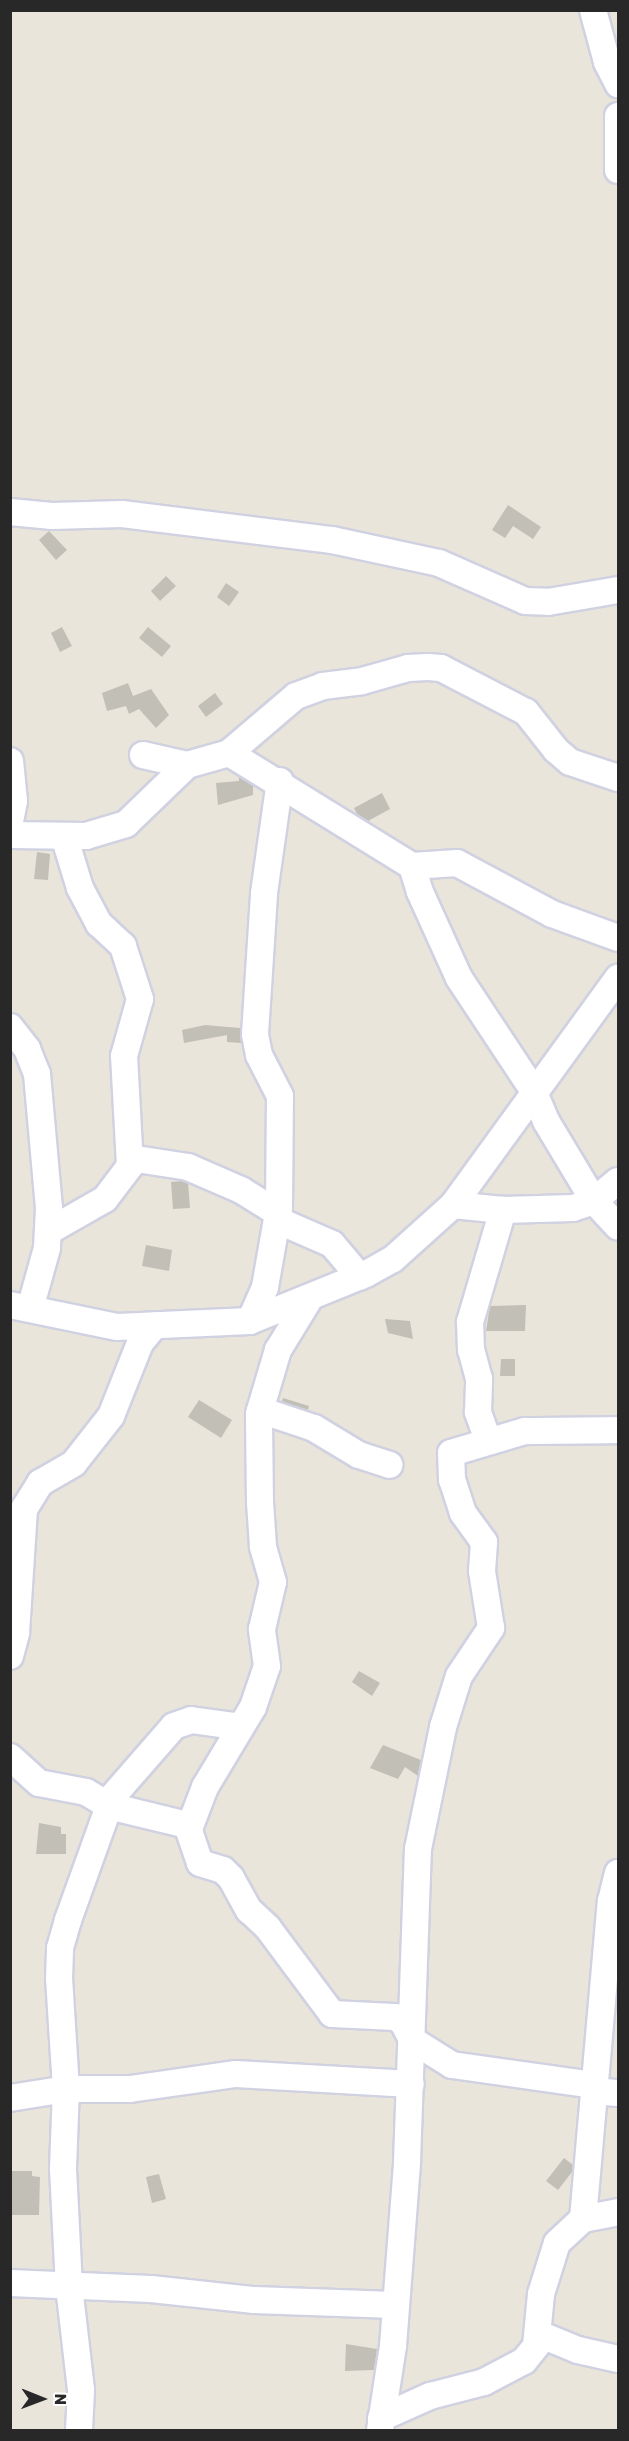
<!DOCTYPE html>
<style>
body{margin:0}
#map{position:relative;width:629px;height:2441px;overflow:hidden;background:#eae5db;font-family:Rubik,sans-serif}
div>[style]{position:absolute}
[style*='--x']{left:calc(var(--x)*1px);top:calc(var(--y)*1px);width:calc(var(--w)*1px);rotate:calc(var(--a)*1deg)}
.building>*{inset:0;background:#c2bfb7}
.roads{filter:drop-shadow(2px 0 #d0d1e1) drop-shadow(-2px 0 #d0d1e1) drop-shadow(0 2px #d0d1e1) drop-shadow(0 -2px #d0d1e1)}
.minor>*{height:26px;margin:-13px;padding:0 13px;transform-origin:13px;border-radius:13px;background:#fff}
span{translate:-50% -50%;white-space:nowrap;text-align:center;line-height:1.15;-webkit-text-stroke:4.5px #fff;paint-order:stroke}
.frame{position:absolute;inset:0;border:12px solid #282828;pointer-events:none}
.north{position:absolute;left:12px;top:2369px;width:60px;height:60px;-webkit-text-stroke:4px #fff;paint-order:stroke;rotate:91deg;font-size:16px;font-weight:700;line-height:24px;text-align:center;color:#282828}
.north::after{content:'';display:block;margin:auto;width:21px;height:27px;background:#282828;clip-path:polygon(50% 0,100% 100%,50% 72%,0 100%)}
</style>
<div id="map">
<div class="building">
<div style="clip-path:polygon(508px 505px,541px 527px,533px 539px,513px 526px,505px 538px,492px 530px)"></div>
<div style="clip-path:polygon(49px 531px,67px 550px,56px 560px,39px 540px)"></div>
<div style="clip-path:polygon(166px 576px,176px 586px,160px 601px,151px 591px)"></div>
<div style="clip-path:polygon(226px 583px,239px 592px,229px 606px,217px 597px)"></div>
<div style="clip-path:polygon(62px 627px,72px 646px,60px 652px,51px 633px)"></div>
<div style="clip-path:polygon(148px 627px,171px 646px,162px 657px,139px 638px)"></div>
<div style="clip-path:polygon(128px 683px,133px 696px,151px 689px,169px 715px,156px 728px,139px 709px,129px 714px,126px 706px,107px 711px,102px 693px)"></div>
<div style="clip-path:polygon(215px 693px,223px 704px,206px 717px,198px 706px)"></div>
<div style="clip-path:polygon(239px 777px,253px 785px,253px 795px,218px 805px,216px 783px,239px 781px)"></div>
<div style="clip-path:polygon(382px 793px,390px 809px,368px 821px,357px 814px,354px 808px)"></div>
<div style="clip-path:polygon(37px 852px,50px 854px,48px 880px,34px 879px)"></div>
<div style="clip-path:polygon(205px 1025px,240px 1028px,241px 1043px,227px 1042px,227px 1035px,184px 1043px,182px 1030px)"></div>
<div style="clip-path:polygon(183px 1181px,188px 1183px,190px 1208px,173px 1209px,171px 1182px)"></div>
<div style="clip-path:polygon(146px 1245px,172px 1250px,169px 1271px,142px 1266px)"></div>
<div style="clip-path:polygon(526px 1305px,525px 1331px,486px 1331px,490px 1306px)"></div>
<div style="clip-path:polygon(385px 1319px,410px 1321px,413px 1339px,388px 1333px)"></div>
<div style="clip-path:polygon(501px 1359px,515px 1359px,515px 1376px,500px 1376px)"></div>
<div style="clip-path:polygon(283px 1398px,309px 1406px,308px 1410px,282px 1402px)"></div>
<div style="clip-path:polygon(199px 1400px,232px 1420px,221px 1438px,188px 1417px)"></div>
<div style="clip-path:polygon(359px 1671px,380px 1683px,372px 1696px,352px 1682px)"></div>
<div style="clip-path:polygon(383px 1745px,421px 1760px,418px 1776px,405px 1767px,398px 1779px,370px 1768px)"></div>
<div style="clip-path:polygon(39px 1823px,61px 1827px,61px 1834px,66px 1834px,66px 1854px,36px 1854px)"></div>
<div style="clip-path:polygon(564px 2158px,573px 2165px,572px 2172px,558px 2190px,546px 2181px)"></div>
<div style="clip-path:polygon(10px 2171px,32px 2171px,32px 2176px,40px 2177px,39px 2215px,10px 2215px)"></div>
<div style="clip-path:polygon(159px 2174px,166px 2199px,152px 2203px,146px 2177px)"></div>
<div style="clip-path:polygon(346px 2344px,377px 2349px,374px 2370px,345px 2371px)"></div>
</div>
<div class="roads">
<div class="minor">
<div style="--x:593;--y:10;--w:54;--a:74.9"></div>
<div style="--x:607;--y:62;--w:25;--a:63"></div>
<div style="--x:618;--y:116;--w:54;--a:90"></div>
<div style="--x:10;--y:512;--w:42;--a:5.4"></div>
<div style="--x:52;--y:516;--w:70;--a:-1.6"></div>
<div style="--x:122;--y:514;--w:212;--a:7.1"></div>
<div style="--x:332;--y:540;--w:109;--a:12.1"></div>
<div style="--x:439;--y:563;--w:94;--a:23.8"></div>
<div style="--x:525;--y:601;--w:23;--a:2"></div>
<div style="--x:548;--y:602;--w:71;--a:-9.7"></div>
<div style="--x:229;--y:753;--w:215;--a:31.7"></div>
<div style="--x:412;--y:866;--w:27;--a:73"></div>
<div style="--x:420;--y:892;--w:94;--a:65.6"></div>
<div style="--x:459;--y:978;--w:134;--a:56.5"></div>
<div style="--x:533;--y:1090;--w:34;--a:67"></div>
<div style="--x:546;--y:1121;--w:93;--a:59"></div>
<div style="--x:594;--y:1201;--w:35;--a:47"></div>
<div style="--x:143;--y:755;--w:45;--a:12.8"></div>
<div style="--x:187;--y:765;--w:44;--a:-15.9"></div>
<div style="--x:229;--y:753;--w:88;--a:-40.4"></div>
<div style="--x:296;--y:696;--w:29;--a:-20"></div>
<div style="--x:323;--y:686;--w:39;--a:-7"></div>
<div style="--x:362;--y:681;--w:48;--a:-15.8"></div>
<div style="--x:408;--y:668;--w:20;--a:-3"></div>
<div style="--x:428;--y:667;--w:13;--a:4"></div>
<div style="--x:441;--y:668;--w:96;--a:27.4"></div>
<div style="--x:526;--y:712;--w:48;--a:51.7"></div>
<div style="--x:556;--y:750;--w:18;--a:41"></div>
<div style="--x:570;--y:762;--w:51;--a:18.4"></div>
<div style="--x:10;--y:761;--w:40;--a:84.3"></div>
<div style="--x:14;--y:801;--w:21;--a:101"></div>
<div style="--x:10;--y:835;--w:76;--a:0.8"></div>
<div style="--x:86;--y:836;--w:42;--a:-16.7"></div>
<div style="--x:126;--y:824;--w:85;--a:-44"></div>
<div style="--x:412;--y:866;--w:45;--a:-3.8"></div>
<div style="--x:457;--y:863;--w:108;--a:28.2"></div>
<div style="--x:552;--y:914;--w:70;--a:20"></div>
<div style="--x:10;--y:1027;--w:28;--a:52"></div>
<div style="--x:27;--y:1049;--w:27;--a:68"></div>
<div style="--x:37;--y:1074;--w:135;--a:84.9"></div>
<div style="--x:49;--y:1208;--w:40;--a:92.9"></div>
<div style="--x:47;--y:1248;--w:63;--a:105.6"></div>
<div style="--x:130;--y:1158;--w:59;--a:8.8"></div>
<div style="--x:188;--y:1167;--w:58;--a:23.5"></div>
<div style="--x:241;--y:1190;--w:44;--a:31.9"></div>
<div style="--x:453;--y:1205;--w:50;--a:5.7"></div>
<div style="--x:503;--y:1210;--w:70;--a:-1.6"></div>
<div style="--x:573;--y:1208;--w:22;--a:-18"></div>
<div style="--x:594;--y:1201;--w:31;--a:-40"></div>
<div style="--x:277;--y:1220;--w:60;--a:23.6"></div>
<div style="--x:332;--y:1244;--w:43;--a:49.7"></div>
<div style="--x:49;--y:1231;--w:64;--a:-29.7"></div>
<div style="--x:105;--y:1199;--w:41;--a:-52.9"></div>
<div style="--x:130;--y:1166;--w:110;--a:-93.1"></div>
<div style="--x:124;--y:1056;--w:59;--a:-74.3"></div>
<div style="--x:140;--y:999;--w:56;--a:-107.8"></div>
<div style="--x:123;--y:946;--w:33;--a:-137"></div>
<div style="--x:99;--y:924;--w:41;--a:-117.8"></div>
<div style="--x:80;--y:888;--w:54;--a:-107.1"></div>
<div style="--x:10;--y:1305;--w:109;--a:11.6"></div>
<div style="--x:117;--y:1327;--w:133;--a:-2.6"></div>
<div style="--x:250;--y:1321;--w:125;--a:-22.1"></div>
<div style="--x:366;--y:1274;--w:31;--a:-29"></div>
<div style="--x:393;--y:1259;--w:81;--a:-42"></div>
<div style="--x:453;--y:1205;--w:281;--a:-54"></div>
<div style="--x:250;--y:1321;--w:37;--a:-66"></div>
<div style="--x:265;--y:1287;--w:80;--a:-80"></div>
<div style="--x:279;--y:1208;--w:112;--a:-89.5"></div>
<div style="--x:280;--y:1096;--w:46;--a:-117.1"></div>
<div style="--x:259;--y:1055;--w:21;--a:-101"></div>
<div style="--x:255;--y:1034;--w:141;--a:-86.3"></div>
<div style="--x:264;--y:893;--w:113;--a:-81.9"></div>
<div style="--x:260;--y:1410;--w:57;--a:18.4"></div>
<div style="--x:314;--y:1428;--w:52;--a:31"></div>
<div style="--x:359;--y:1455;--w:32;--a:18"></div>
<div style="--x:488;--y:1440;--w:30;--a:-110"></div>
<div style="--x:478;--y:1412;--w:33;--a:-88"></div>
<div style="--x:479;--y:1379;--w:30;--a:-105"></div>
<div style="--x:471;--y:1350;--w:28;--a:-92"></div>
<div style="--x:470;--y:1322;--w:117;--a:-73.6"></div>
<div style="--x:10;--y:1656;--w:24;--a:-75"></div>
<div style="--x:16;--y:1633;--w:124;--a:-86.3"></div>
<div style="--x:24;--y:1509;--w:31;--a:-58"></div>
<div style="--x:40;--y:1483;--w:39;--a:-30"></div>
<div style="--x:74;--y:1463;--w:60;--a:-51.8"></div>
<div style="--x:111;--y:1416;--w:79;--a:-68.3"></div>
<div style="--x:140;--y:1343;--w:23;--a:-50"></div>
<div style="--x:10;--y:1757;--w:39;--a:42"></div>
<div style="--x:39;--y:1783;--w:48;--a:10.8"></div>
<div style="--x:86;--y:1792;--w:27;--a:31"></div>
<div style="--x:109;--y:1806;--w:80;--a:13.7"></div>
<div style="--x:187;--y:1825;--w:40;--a:71.1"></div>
<div style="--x:200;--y:1863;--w:24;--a:17"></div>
<div style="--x:223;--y:1870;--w:11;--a:45"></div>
<div style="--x:231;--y:1878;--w:37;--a:61"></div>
<div style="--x:249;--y:1910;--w:26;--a:43"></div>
<div style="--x:268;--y:1928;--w:107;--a:53.3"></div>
<div style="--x:332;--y:2014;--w:63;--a:2.7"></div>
<div style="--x:395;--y:2017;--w:9;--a:32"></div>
<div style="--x:403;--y:2022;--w:20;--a:63"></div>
<div style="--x:412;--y:2040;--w:47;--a:32"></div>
<div style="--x:452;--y:2065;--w:144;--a:8"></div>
<div style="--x:106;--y:1804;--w:103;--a:-48.9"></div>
<div style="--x:174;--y:1726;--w:18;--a:-19"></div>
<div style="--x:191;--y:1720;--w:50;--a:8"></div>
<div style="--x:189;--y:1829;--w:45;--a:-69.1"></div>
<div style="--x:205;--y:1787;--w:93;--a:-59"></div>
<div style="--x:253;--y:1707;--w:43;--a:-71.1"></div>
<div style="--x:267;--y:1666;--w:37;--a:-98"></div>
<div style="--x:262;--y:1629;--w:48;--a:-76.8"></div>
<div style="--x:273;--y:1582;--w:37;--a:-106"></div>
<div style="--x:263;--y:1546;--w:44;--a:-93.9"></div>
<div style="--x:260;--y:1502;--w:88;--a:-90.7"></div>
<div style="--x:259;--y:1414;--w:67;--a:-73.5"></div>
<div style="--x:278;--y:1350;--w:57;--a:-58.5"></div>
<div style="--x:594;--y:2091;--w:24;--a:5"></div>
<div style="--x:10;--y:2098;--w:57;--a:-9.1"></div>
<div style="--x:66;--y:2089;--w:64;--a:0"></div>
<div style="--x:130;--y:2089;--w:107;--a:-8.1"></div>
<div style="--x:236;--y:2074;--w:175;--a:3.3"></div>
<div style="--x:583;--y:2219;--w:319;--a:-85"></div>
<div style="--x:611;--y:1901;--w:29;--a:-76"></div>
<div style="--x:10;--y:2283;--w:141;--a:2.4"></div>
<div style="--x:151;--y:2289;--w:104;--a:6.1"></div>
<div style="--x:254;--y:2300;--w:140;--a:2"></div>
<div style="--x:539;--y:2334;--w:42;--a:22.3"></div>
<div style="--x:578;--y:2350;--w:41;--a:12.7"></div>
<div style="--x:381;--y:2418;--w:54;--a:-24.2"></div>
<div style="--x:430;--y:2396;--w:56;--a:-14.5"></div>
<div style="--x:484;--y:2382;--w:45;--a:-27.7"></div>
<div style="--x:524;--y:2361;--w:19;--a:-51"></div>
<div style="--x:536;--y:2346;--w:52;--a:-84.5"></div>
<div style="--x:541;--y:2294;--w:53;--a:-72.6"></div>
<div style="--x:557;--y:2243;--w:35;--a:-43"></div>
<div style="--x:583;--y:2219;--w:36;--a:-11"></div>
<div style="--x:79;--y:2430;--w:40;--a:-87.1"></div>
<div style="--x:81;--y:2390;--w:104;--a:-96.6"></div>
<div style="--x:69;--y:2287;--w:118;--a:-92.9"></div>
<div style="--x:63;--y:2169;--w:80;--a:-87.9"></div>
<div style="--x:66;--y:2089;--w:110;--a:-93.6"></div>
<div style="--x:59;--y:1979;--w:31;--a:-88"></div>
<div style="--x:60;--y:1948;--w:29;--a:-74"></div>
<div style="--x:68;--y:1920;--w:121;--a:-70.2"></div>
<div style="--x:380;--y:2430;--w:85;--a:-81.2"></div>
<div style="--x:393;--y:2346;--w:185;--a:-85.6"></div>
<div style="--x:407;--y:2162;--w:313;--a:-88"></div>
<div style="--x:418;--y:1849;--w:125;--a:-78.4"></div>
<div style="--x:443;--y:1727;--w:53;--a:-72.6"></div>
<div style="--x:459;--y:1676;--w:58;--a:-56.3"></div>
<div style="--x:491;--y:1628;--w:58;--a:-99"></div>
<div style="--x:482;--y:1571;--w:29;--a:-86"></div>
<div style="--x:484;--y:1542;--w:36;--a:-126"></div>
<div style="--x:463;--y:1513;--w:35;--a:-108"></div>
<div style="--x:452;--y:1480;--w:27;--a:-92"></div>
<div style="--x:451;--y:1453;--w:77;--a:-16.6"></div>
<div style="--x:525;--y:1431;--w:93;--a:-0.6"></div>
</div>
</div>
<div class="frame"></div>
<div class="north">N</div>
</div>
